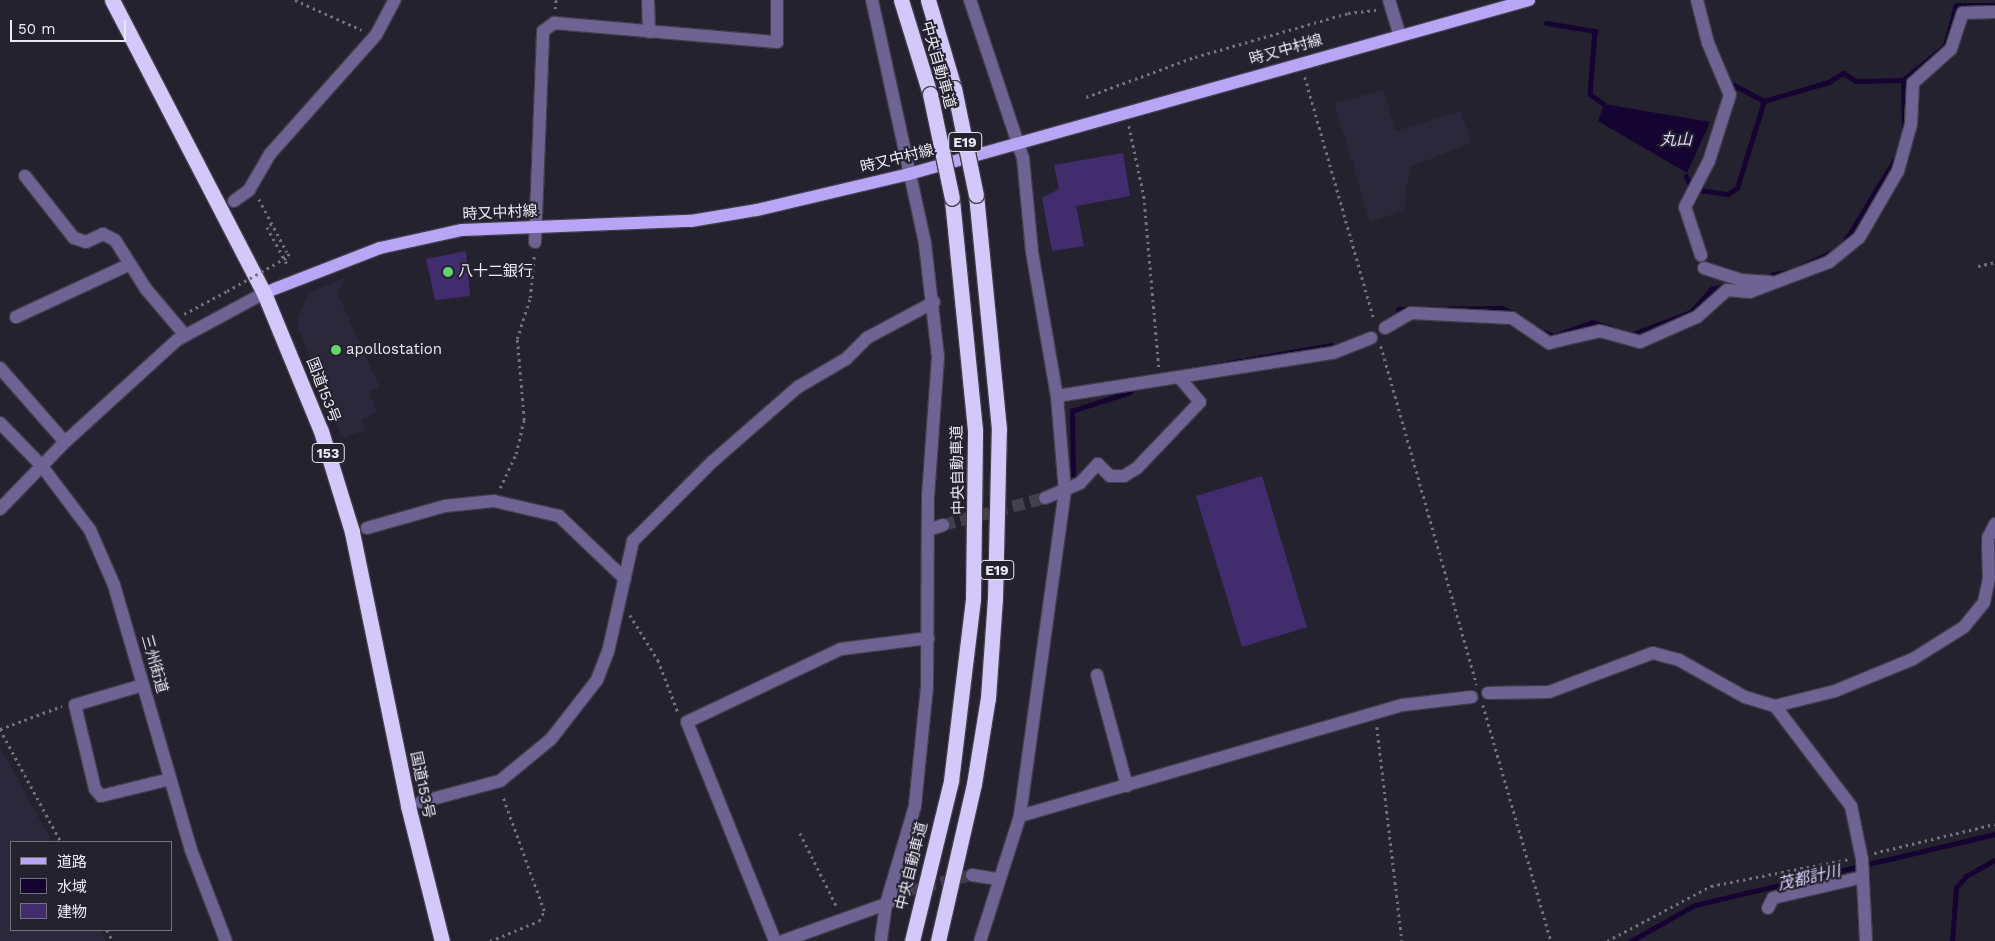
<!DOCTYPE html>
<meta charset="utf-8">
<style>
body{margin:0}
#map{position:relative;width:1995px;height:941px;overflow:hidden;background:#252230;font-family:"Work Sans","Noto Sans JP",sans-serif}
div>[style]{position:absolute}
[style*='--x']{left:calc(var(--x)*1px);top:calc(var(--y)*1px);width:calc(var(--w)*1px);rotate:calc(var(--a)*1deg)}
.built>*{inset:0;background:#2c283c}
.water>*{inset:0;background:#150331}
.stream>*{height:4.5px;margin:-2.25px;padding:0 2.25px;transform-origin:2.25px;border-radius:2.25px;background:#150331}
.building>*{inset:0;background:#412c6d}
.minor-tunnel>*{height:12px;margin-top:-6px;transform-origin:0;background:repeating-linear-gradient(90deg,#43404d 0 12px,transparent 0 18px)}
.path>*{height:2.5px;margin-top:-1.25px;transform-origin:0;background:repeating-linear-gradient(90deg,#74717d 0 2.5px,transparent 0 6.5px)}
.roads{filter:drop-shadow(1px 0 #413e4b) drop-shadow(-1px 0 #413e4b) drop-shadow(0 1px #413e4b) drop-shadow(0 -1px #413e4b)}
.minor>*{height:12px;margin:-6px;padding:0 6px;transform-origin:6px;border-radius:6px;background:#6e6393}
.major>*{height:12px;margin:-6px;padding:0 6px;transform-origin:6px;border-radius:6px;background:#b8a5f5}
.highway>*{height:15px;margin:-7.5px;padding:0 7.5px;transform-origin:7.5px;border-radius:7.5px;background:#d3c8f9}
.path-bridge>*{height:2.5px;margin-top:-1.25px;transform-origin:0;background:repeating-linear-gradient(90deg,#74717d 0 2.5px,transparent 0 6.5px)}
.bridges{filter:drop-shadow(1px 0 #413e4b) drop-shadow(-1px 0 #413e4b) drop-shadow(0 1px #413e4b) drop-shadow(0 -1px #413e4b)}
.highway-bridge>*{height:15px;margin:-7.5px;padding:0 7.5px;transform-origin:7.5px;border-radius:7.5px;background:#d3c8f9}
.dots>*{width:14px;height:14px;translate:-50% -50%;box-sizing:border-box;border:2px solid #252230;border-radius:50%}
span{translate:-50% -50%;white-space:nowrap;text-align:center;line-height:1.15;-webkit-text-stroke:4px #252230;paint-order:stroke}
.shield-label span{padding:1px 4px;background:#252230;border:1px solid;border-radius:4px;-webkit-text-stroke-width:0}
.shield-label{font-size:14px;color:#ebe9f3;font-weight:700}
.street-label{font-size:15px;color:#ebe9f3}
.poi-label{font-size:15px;color:#ebe9f3}
.left{translate:0 -50%;text-align:left}
.water-label{font-size:16px;color:#dcd4fc;font-style:italic}
.legend{position:absolute;left:10px;top:841px;width:162px;height:90px;box-sizing:border-box;background:#252230;border:1px solid #74727e;margin:0;padding:6px 9px;list-style:none;font-size:15px;color:#ebe9f3}
.legend li{display:flex;align-items:center;gap:10px;height:25px}
.legend b{width:25px;border:1px solid #74727e}
.scale{position:absolute;left:10px;top:20px;width:116px;height:22px;box-sizing:border-box;border:2px solid #ebe9f3;border-top:0;padding-left:6px;font-size:15px;line-height:18px;white-space:nowrap;color:#ebe9f3;-webkit-text-stroke:4px #252230;paint-order:stroke}
</style>
<div id="map">
<div class="built">
<div style="clip-path:polygon(1383px 90px,1396px 131px,1461px 111px,1471px 143px,1410px 167px,1404px 210px,1370px 222px,1334px 103px)"></div>
<div style="clip-path:polygon(344px 278px,338px 295px,380px 388px,370px 392px,377px 412px,362px 419px,365px 430px,342px 438px,296px 322px,309px 293px)"></div>
<div style="clip-path:polygon(0 747px,52px 842px,11px 842px,11px 930px,100px 930px,106px 941px,0 941px)"></div>
</div>
<div class="water">
<div style="clip-path:polygon(1604px 104px,1710px 122px,1687px 173px,1598px 121px)"></div>
</div>
<div class="stream">
<div style="--x:1546;--y:23;--w:50;--a:9.3"></div>
<div style="--x:1595;--y:31;--w:63;--a:94.5"></div>
<div style="--x:1590;--y:94;--w:17;--a:36"></div>
<div style="--x:1734;--y:85;--w:34;--a:28"></div>
<div style="--x:1904;--y:132;--w:52;--a:-91.1"></div>
<div style="--x:1903;--y:80;--w:54;--a:-39"></div>
<div style="--x:1945;--y:46;--w:42;--a:-75"></div>
<div style="--x:1956;--y:5;--w:39;--a:0"></div>
<div style="--x:1686;--y:176;--w:9;--a:63"></div>
<div style="--x:1699;--y:190;--w:29;--a:8"></div>
<div style="--x:1728;--y:194;--w:11;--a:-34"></div>
<div style="--x:1737;--y:188;--w:91;--a:-72.8"></div>
<div style="--x:1764;--y:101;--w:68;--a:-16.3"></div>
<div style="--x:1829;--y:82;--w:17;--a:-33"></div>
<div style="--x:1843;--y:73;--w:16;--a:30"></div>
<div style="--x:1857;--y:81;--w:46;--a:-1.2"></div>
<div style="--x:1844;--y:243;--w:102;--a:-58.7"></div>
<div style="--x:1798;--y:268;--w:40;--a:-25"></div>
<div style="--x:1773;--y:274;--w:18;--a:-9"></div>
<div style="--x:1398;--y:309;--w:104;--a:-0.6"></div>
<div style="--x:1502;--y:308;--w:19;--a:25"></div>
<div style="--x:1544;--y:332;--w:11;--a:22"></div>
<div style="--x:1554;--y:336;--w:40;--a:-20.2"></div>
<div style="--x:1592;--y:322;--w:28;--a:18"></div>
<div style="--x:1630;--y:335;--w:65;--a:-20.7"></div>
<div style="--x:1691;--y:312;--w:31;--a:-48"></div>
<div style="--x:1712;--y:289;--w:13;--a:-13"></div>
<div style="--x:1212;--y:366;--w:121;--a:-10"></div>
<div style="--x:1073;--y:475;--w:64;--a:-90.9"></div>
<div style="--x:1072;--y:411;--w:61;--a:-18.1"></div>
<div style="--x:1631;--y:941;--w:73;--a:-29.4"></div>
<div style="--x:1695;--y:905;--w:308;--a:-13.3"></div>
<div style="--x:1952;--y:941;--w:53;--a:-85.7"></div>
<div style="--x:1956;--y:888;--w:16;--a:-50"></div>
<div style="--x:1966;--y:876;--w:33;--a:-29"></div>
</div>
<div class="building">
<div style="clip-path:polygon(1123px 153px,1130px 196px,1076px 206px,1084px 246px,1052px 251px,1042px 198px,1059px 189px,1054px 165px)"></div>
<div style="clip-path:polygon(466px 251px,470px 296px,435px 300px,426px 259px)"></div>
<div style="clip-path:polygon(1262px 476px,1307px 627px,1242px 647px,1196px 496px)"></div>
</div>
<div class="minor-tunnel">
<div style="--x:943;--y:525;--w:106;--a:-14.8"></div>
<div style="--x:906;--y:891;--w:68;--a:-13.6"></div>
</div>
<div class="path">
<div style="--x:295;--y:0;--w:73;--a:24.1"></div>
<div style="--x:555;--y:9;--w:9;--a:-84"></div>
<div style="--x:1305;--y:77;--w:252;--a:74.1"></div>
<div style="--x:1086;--y:97;--w:116;--a:-20.2"></div>
<div style="--x:1195;--y:57;--w:159;--a:-16"></div>
<div style="--x:1348;--y:13;--w:30;--a:-6"></div>
<div style="--x:1129;--y:126;--w:72;--a:77.9"></div>
<div style="--x:1144;--y:196;--w:173;--a:85"></div>
<div style="--x:259;--y:199;--w:60;--a:62.2"></div>
<div style="--x:272;--y:224;--w:6;--a:149"></div>
<div style="--x:267;--y:227;--w:42;--a:61.6"></div>
<div style="--x:1978;--y:266;--w:17;--a:-13"></div>
<div style="--x:184;--y:314;--w:49;--a:-28.1"></div>
<div style="--x:1381;--y:346;--w:352;--a:74.2"></div>
<div style="--x:500;--y:488;--w:38;--a:-65"></div>
<div style="--x:516;--y:454;--w:35;--a:-77"></div>
<div style="--x:524;--y:420;--w:81;--a:-94.9"></div>
<div style="--x:517;--y:339;--w:43;--a:-72.4"></div>
<div style="--x:530;--y:298;--w:42;--a:-84.6"></div>
<div style="--x:630;--y:615;--w:53;--a:58.1"></div>
<div style="--x:658;--y:660;--w:56;--a:69"></div>
<div style="--x:1483;--y:705;--w:246;--a:73.9"></div>
<div style="--x:1377;--y:727;--w:215;--a:83.3"></div>
<div style="--x:0;--y:729;--w:128;--a:61.6"></div>
<div style="--x:0;--y:729;--w:66;--a:-20.4"></div>
<div style="--x:800;--y:833;--w:83;--a:63.4"></div>
<div style="--x:1874;--y:853;--w:124;--a:-13.5"></div>
<div style="--x:107;--y:930;--w:13;--a:61"></div>
<div style="--x:490;--y:941;--w:53;--a:-22.2"></div>
<div style="--x:539;--y:921;--w:11;--a:-63"></div>
<div style="--x:544;--y:911;--w:123;--a:-109.9"></div>
<div style="--x:1607;--y:941;--w:118;--a:-27.9"></div>
<div style="--x:1711;--y:886;--w:141;--a:-11.1"></div>
</div>
<div class="roads">
<div class="minor">
<div style="--x:648;--y:0;--w:32;--a:88"></div>
<div style="--x:872;--y:0;--w:250;--a:77.7"></div>
<div style="--x:925;--y:244;--w:114;--a:83.4"></div>
<div style="--x:938;--y:357;--w:139;--a:94.1"></div>
<div style="--x:928;--y:496;--w:191;--a:90.3"></div>
<div style="--x:927;--y:687;--w:120;--a:95.8"></div>
<div style="--x:915;--y:806;--w:102;--a:106.5"></div>
<div style="--x:886;--y:904;--w:37;--a:98"></div>
<div style="--x:970;--y:0;--w:167;--a:71.5"></div>
<div style="--x:1023;--y:158;--w:94;--a:84.5"></div>
<div style="--x:1032;--y:252;--w:146;--a:80.2"></div>
<div style="--x:1057;--y:396;--w:95;--a:85.2"></div>
<div style="--x:1065;--y:491;--w:328;--a:97.9"></div>
<div style="--x:1020;--y:816;--w:131;--a:107.7"></div>
<div style="--x:1389;--y:0;--w:37;--a:73"></div>
<div style="--x:1697;--y:0;--w:44;--a:75.7"></div>
<div style="--x:1708;--y:43;--w:56;--a:67.1"></div>
<div style="--x:1730;--y:95;--w:69;--a:107.7"></div>
<div style="--x:1709;--y:161;--w:52;--a:117.6"></div>
<div style="--x:1685;--y:207;--w:51;--a:71.6"></div>
<div style="--x:25;--y:176;--w:79;--a:51.7"></div>
<div style="--x:74;--y:238;--w:13;--a:18"></div>
<div style="--x:86;--y:242;--w:19;--a:-25"></div>
<div style="--x:103;--y:234;--w:13;--a:27"></div>
<div style="--x:115;--y:240;--w:58;--a:57.7"></div>
<div style="--x:146;--y:289;--w:60;--a:49.7"></div>
<div style="--x:234;--y:201;--w:19;--a:-36"></div>
<div style="--x:249;--y:190;--w:42;--a:-59.7"></div>
<div style="--x:270;--y:154;--w:159;--a:-48.3"></div>
<div style="--x:376;--y:35;--w:40;--a:-62"></div>
<div style="--x:535;--y:242;--w:211;--a:-87.8"></div>
<div style="--x:543;--y:31;--w:14;--a:-36"></div>
<div style="--x:554;--y:23;--w:224;--a:4.9"></div>
<div style="--x:777;--y:42;--w:42;--a:-90"></div>
<div style="--x:1704;--y:268;--w:38;--a:18"></div>
<div style="--x:1740;--y:280;--w:30;--a:4"></div>
<div style="--x:16;--y:317;--w:126;--a:-24.9"></div>
<div style="--x:1385;--y:328;--w:30;--a:-30"></div>
<div style="--x:1411;--y:313;--w:101;--a:2.8"></div>
<div style="--x:1512;--y:318;--w:45;--a:34"></div>
<div style="--x:1549;--y:343;--w:52;--a:-13.2"></div>
<div style="--x:1600;--y:331;--w:41;--a:15.4"></div>
<div style="--x:1640;--y:342;--w:62;--a:-23.7"></div>
<div style="--x:1697;--y:317;--w:40;--a:-42"></div>
<div style="--x:1727;--y:290;--w:23;--a:5"></div>
<div style="--x:1750;--y:292;--w:85;--a:-20.8"></div>
<div style="--x:1829;--y:262;--w:38;--a:-39"></div>
<div style="--x:1859;--y:238;--w:78;--a:-59.8"></div>
<div style="--x:1898;--y:171;--w:49;--a:-74.5"></div>
<div style="--x:1911;--y:124;--w:41;--a:-87.2"></div>
<div style="--x:1913;--y:83;--w:51;--a:-41.8"></div>
<div style="--x:1951;--y:49;--w:38;--a:-72"></div>
<div style="--x:1963;--y:13;--w:32;--a:-2"></div>
<div style="--x:0;--y:368;--w:98;--a:48.7"></div>
<div style="--x:1057;--y:396;--w:279;--a:-8.9"></div>
<div style="--x:1333;--y:353;--w:41;--a:-21.5"></div>
<div style="--x:0;--y:423;--w:59;--a:45.7"></div>
<div style="--x:41;--y:465;--w:81;--a:53"></div>
<div style="--x:90;--y:530;--w:60;--a:66.4"></div>
<div style="--x:114;--y:585;--w:276;--a:73.8"></div>
<div style="--x:191;--y:850;--w:97;--a:69"></div>
<div style="--x:1045;--y:498;--w:38;--a:-23"></div>
<div style="--x:1080;--y:483;--w:26;--a:-47"></div>
<div style="--x:1098;--y:464;--w:17;--a:45"></div>
<div style="--x:1110;--y:476;--w:14;--a:0"></div>
<div style="--x:1124;--y:476;--w:15;--a:-32"></div>
<div style="--x:1137;--y:468;--w:91;--a:-46.3"></div>
<div style="--x:1200;--y:402;--w:31;--a:-130"></div>
<div style="--x:0;--y:509;--w:93;--a:-45.9"></div>
<div style="--x:65;--y:442;--w:151;--a:-42.3"></div>
<div style="--x:177;--y:340;--w:99;--a:-28.4"></div>
<div style="--x:367;--y:528;--w:81;--a:-15.8"></div>
<div style="--x:445;--y:506;--w:49;--a:-5.8"></div>
<div style="--x:494;--y:501;--w:67;--a:13"></div>
<div style="--x:559;--y:516;--w:91;--a:43.7"></div>
<div style="--x:928;--y:530;--w:16;--a:-18"></div>
<div style="--x:1097;--y:675;--w:115;--a:74.9"></div>
<div style="--x:143;--y:685;--w:71;--a:163.6"></div>
<div style="--x:75;--y:705;--w:86;--a:76.6"></div>
<div style="--x:95;--y:789;--w:9;--a:49"></div>
<div style="--x:101;--y:796;--w:71;--a:-13.8"></div>
<div style="--x:1488;--y:693;--w:61;--a:-0.9"></div>
<div style="--x:1549;--y:692;--w:111;--a:-20.6"></div>
<div style="--x:1653;--y:653;--w:27;--a:15"></div>
<div style="--x:1679;--y:660;--w:76;--a:29.3"></div>
<div style="--x:1745;--y:697;--w:31;--a:17"></div>
<div style="--x:1775;--y:706;--w:62;--a:-14"></div>
<div style="--x:1835;--y:691;--w:84;--a:-22.3"></div>
<div style="--x:1913;--y:659;--w:60;--a:-32.1"></div>
<div style="--x:1964;--y:627;--w:32;--a:-51"></div>
<div style="--x:1984;--y:602;--w:24;--a:-78"></div>
<div style="--x:1989;--y:579;--w:41;--a:-91.4"></div>
<div style="--x:1988;--y:538;--w:16;--a:-63"></div>
<div style="--x:1775;--y:706;--w:126;--a:52.8"></div>
<div style="--x:1851;--y:806;--w:54;--a:78.3"></div>
<div style="--x:1862;--y:859;--w:82;--a:87.2"></div>
<div style="--x:421;--y:802;--w:82;--a:-14.9"></div>
<div style="--x:500;--y:781;--w:66;--a:-39.5"></div>
<div style="--x:551;--y:739;--w:75;--a:-52.1"></div>
<div style="--x:597;--y:680;--w:30;--a:-69"></div>
<div style="--x:608;--y:652;--w:114;--a:-77.3"></div>
<div style="--x:633;--y:541;--w:112;--a:-45"></div>
<div style="--x:712;--y:462;--w:114;--a:-41.1"></div>
<div style="--x:798;--y:387;--w:56;--a:-30.3"></div>
<div style="--x:846;--y:359;--w:30;--a:-45"></div>
<div style="--x:867;--y:338;--w:76;--a:-28.2"></div>
<div style="--x:1020;--y:816;--w:399;--a:-16.2"></div>
<div style="--x:1403;--y:705;--w:69;--a:-6.6"></div>
<div style="--x:972;--y:875;--w:26;--a:9"></div>
<div style="--x:1768;--y:908;--w:11;--a:-63"></div>
<div style="--x:1773;--y:898;--w:92;--a:-13.1"></div>
<div style="--x:775;--y:941;--w:236;--a:-111.9"></div>
<div style="--x:687;--y:722;--w:170;--a:-25.4"></div>
<div style="--x:841;--y:649;--w:88;--a:-7.2"></div>
<div style="--x:783;--y:941;--w:109;--a:-19.8"></div>
<div style="--x:886;--y:904;--w:24;--a:-33"></div>
</div>
<div class="major">
<div style="--x:264;--y:293;--w:124;--a:-21.2"></div>
<div style="--x:380;--y:248;--w:84;--a:-12.4"></div>
<div style="--x:462;--y:230;--w:229;--a:-2.3"></div>
<div style="--x:691;--y:221;--w:67;--a:-9.5"></div>
<div style="--x:757;--y:210;--w:156;--a:-13.3"></div>
<div style="--x:909;--y:174;--w:644;--a:-15.68"></div>
</div>
<div class="highway">
<div style="--x:112;--y:0;--w:330;--a:62.6"></div>
<div style="--x:264;--y:293;--w:149;--a:67.6"></div>
<div style="--x:321;--y:431;--w:106;--a:72.9"></div>
<div style="--x:352;--y:532;--w:280;--a:78.4"></div>
<div style="--x:408;--y:806;--w:139;--a:75.9"></div>
<div style="--x:901;--y:0;--w:98;--a:72.9"></div>
<div style="--x:928;--y:0;--w:92;--a:73.5"></div>
<div style="--x:912;--y:941;--w:165;--a:-76.3"></div>
<div style="--x:951;--y:781;--w:183;--a:-83.1"></div>
<div style="--x:973;--y:599;--w:169;--a:-89.3"></div>
<div style="--x:975;--y:430;--w:233;--a:-95.7"></div>
<div style="--x:938;--y:941;--w:161;--a:-77.1"></div>
<div style="--x:974;--y:784;--w:87;--a:-80.8"></div>
<div style="--x:988;--y:698;--w:99;--a:-86"></div>
<div style="--x:995;--y:599;--w:170;--a:-88.7"></div>
<div style="--x:999;--y:429;--w:235;--a:-95.6"></div>
</div>
</div>
<div class="path-bridge">
<div style="--x:227;--y:291;--w:71;--a:-29.4"></div>
<div style="--x:289;--y:256;--w:4;--a:-117"></div>
</div>
<div class="bridges">
<div class="highway-bridge">
<div style="--x:954;--y:88;--w:109;--a:78.4"></div>
<div style="--x:930;--y:94;--w:106;--a:78.1"></div>
</div>
</div>
<div class="dots">
<div style="left:448px;top:272px;background:#62d469"></div>
<div style="left:336px;top:350px;background:#62d469"></div>
</div>
<div class="shield-label">
<span style="left:965px;top:142px">E19</span>
<span style="left:328px;top:453px">153</span>
<span style="left:997px;top:570px">E19</span>
</div>
<div class="street-label">
<span style="left:1286px;top:50px;rotate:-16deg">時又中村線</span>
<span style="left:938px;top:65px;rotate:74deg">中央自動車道</span>
<span style="left:897px;top:159px;rotate:-14deg">時又中村線</span>
<span style="left:500px;top:213px;rotate:-3deg">時又中村線</span>
<span style="left:323px;top:390px;rotate:69deg">国道153号</span>
<span style="left:958px;top:470px;rotate:-91deg">中央自動車道</span>
<span style="left:154px;top:664px;rotate:74deg">三州街道</span>
<span style="left:422px;top:785px;rotate:78deg">国道153号</span>
<span style="left:912px;top:866px;rotate:-76deg">中央自動車道</span>
</div>
<div class="poi-label">
<span class="left" style="left:458px;top:272px">八十二銀行</span>
<span class="left" style="left:346px;top:350px">apollostation</span>
</div>
<div class="water-label">
<span style="left:1676px;top:140px">丸山</span>
<span style="left:1809px;top:878px;rotate:-13deg">茂都計川</span>
</div>
<ul class="legend">
<li><b style="height:6px;background:#b8a5f5"></b>道路</li>
<li><b style="height:14px;background:#150331"></b>水域</li>
<li><b style="height:14px;background:#412c6d"></b>建物</li>
</ul>
<div class="scale">50 m</div>
</div>
